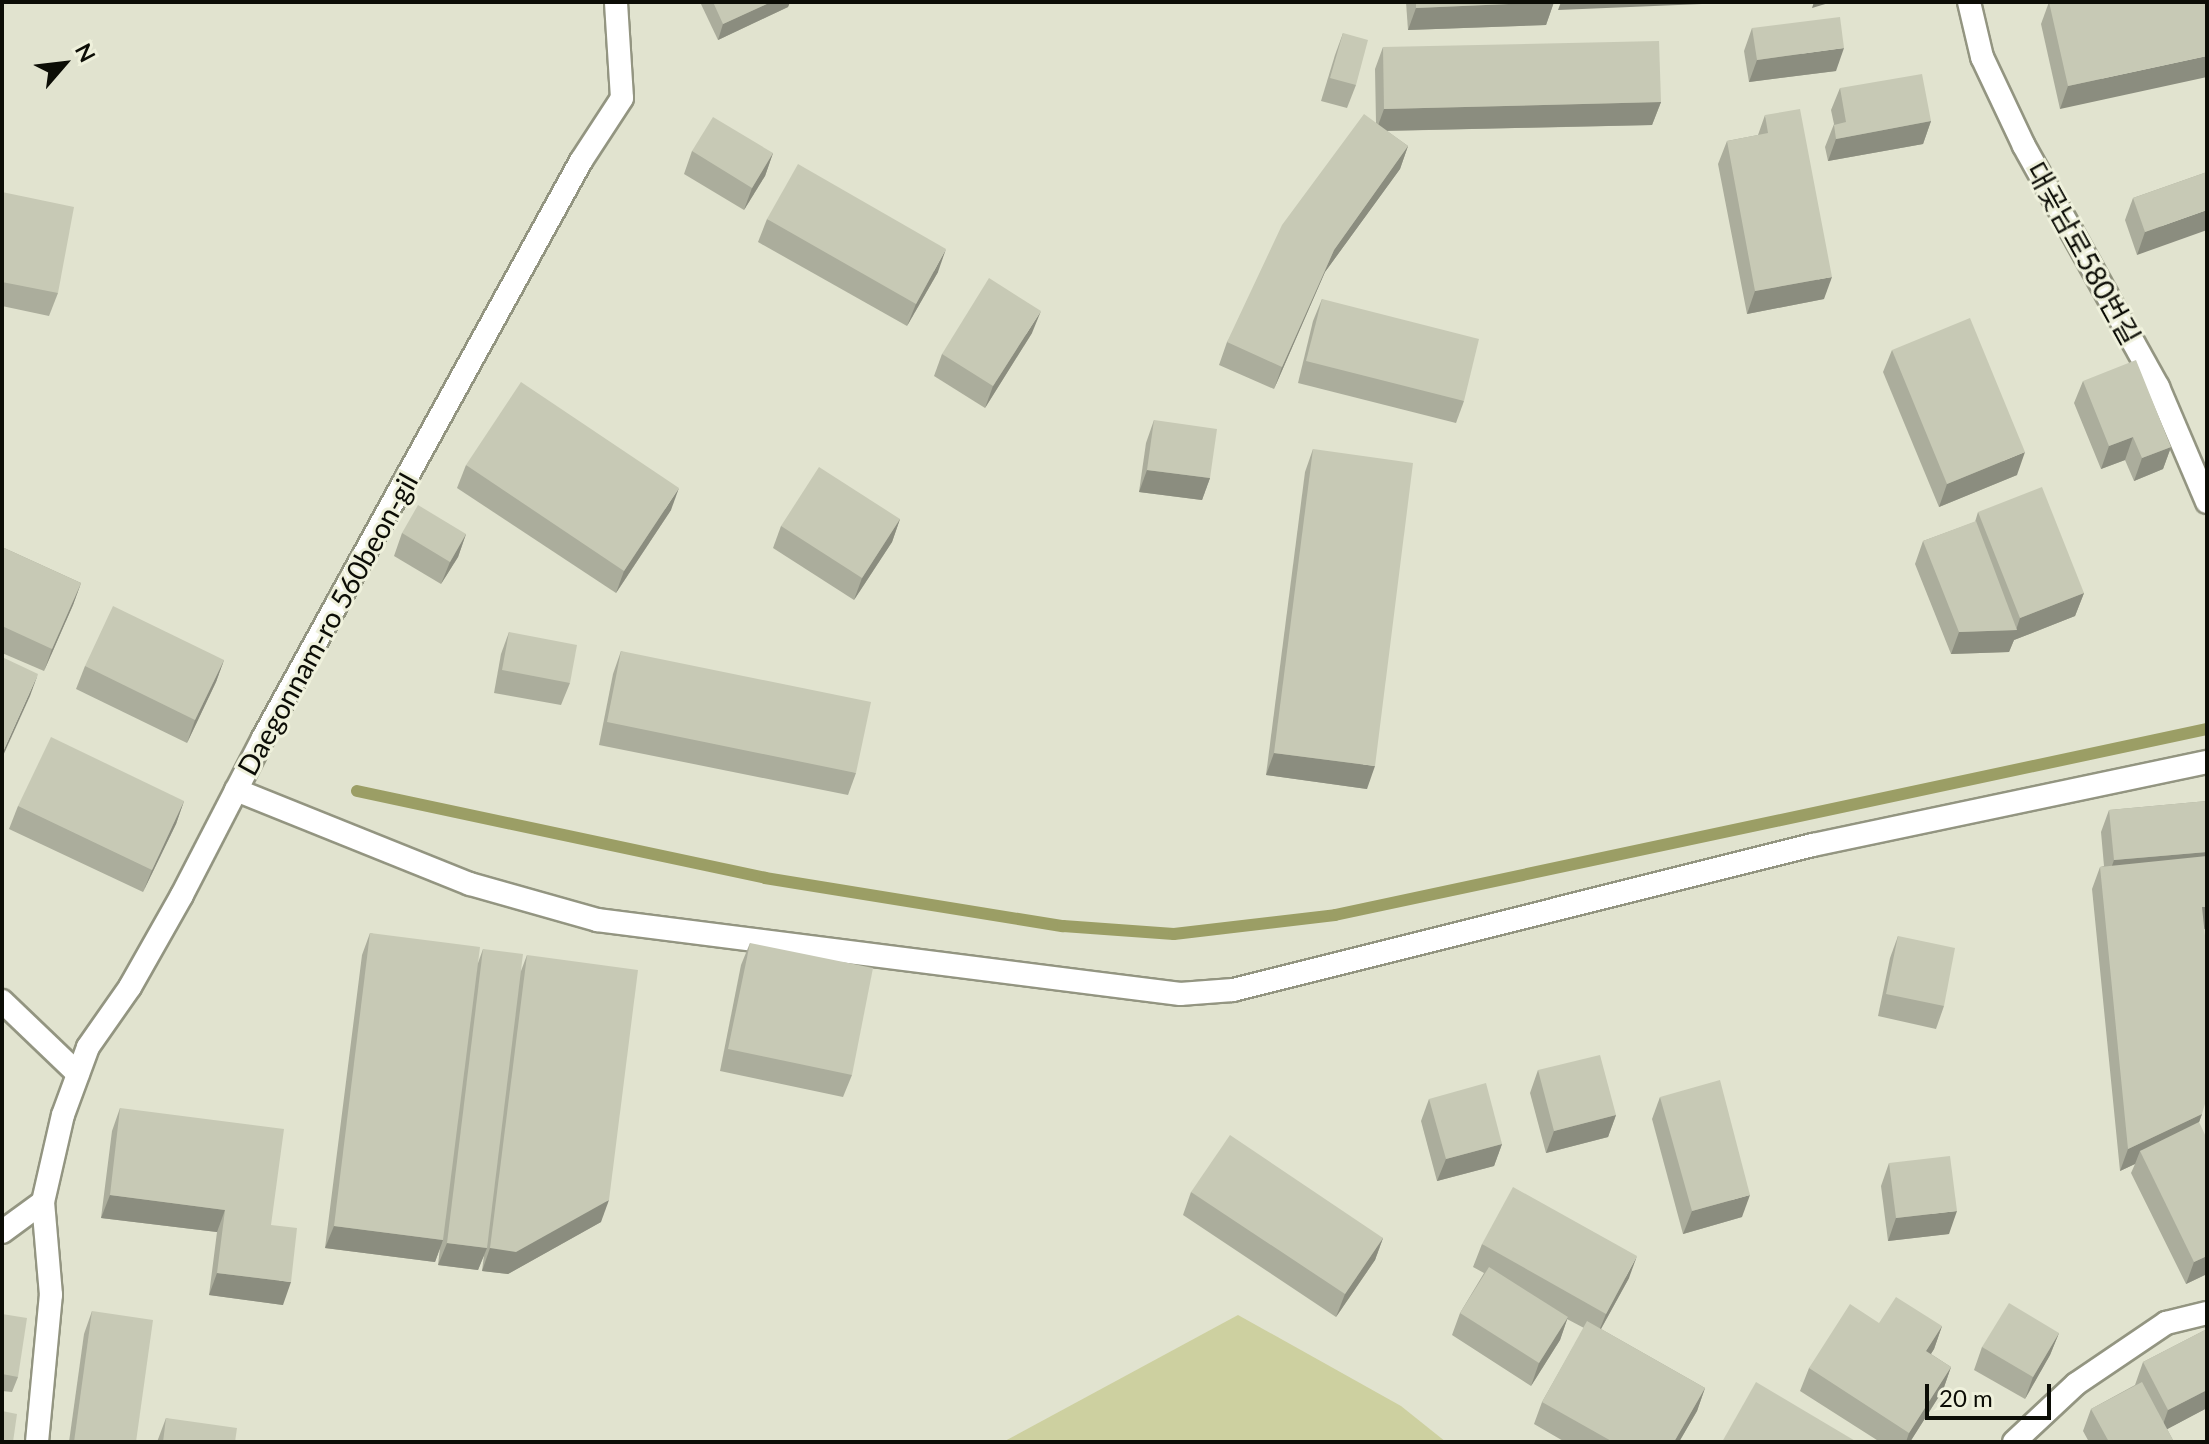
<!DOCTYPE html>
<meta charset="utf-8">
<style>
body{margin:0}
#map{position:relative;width:2209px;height:1444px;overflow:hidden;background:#e1e3cf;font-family:Lato,"Noto Sans KR",sans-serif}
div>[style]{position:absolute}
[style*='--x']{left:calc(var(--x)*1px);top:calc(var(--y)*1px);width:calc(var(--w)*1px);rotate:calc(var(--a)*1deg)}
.green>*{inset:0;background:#cdd0a0}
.stream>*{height:12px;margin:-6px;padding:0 6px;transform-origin:6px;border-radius:6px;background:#9b9e65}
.roads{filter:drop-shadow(2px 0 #939581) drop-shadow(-2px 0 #939581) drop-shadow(0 2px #939581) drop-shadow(0 -2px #939581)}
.lane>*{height:22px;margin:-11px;padding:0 11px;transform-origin:11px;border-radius:11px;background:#fff}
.wall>*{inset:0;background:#abad9c}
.shaded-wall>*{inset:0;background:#8b8d7f}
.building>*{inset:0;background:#c7c9b5}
span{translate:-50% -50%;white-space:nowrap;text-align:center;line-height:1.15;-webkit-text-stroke:6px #eff1dc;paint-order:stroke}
.street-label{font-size:28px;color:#0c0d06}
.frame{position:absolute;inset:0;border:4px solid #0c0d06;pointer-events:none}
.north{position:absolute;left:24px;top:24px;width:80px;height:80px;-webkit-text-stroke:6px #eff1dc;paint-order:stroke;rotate:62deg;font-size:22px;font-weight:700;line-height:32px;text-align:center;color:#0c0d06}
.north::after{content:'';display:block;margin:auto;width:28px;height:36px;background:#0c0d06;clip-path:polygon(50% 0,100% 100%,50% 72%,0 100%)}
.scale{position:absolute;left:1925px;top:1384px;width:126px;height:36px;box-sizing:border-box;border:4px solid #0c0d06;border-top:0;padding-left:10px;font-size:24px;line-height:28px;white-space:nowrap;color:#0c0d06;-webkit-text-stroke:6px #eff1dc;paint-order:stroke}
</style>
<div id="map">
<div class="green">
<div style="clip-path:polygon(1238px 1315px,1401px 1406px,1446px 1442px,1003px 1442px)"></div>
</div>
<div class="stream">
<div style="--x:357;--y:791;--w:417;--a:12"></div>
<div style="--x:765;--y:878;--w:302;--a:9.2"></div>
<div style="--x:1063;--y:926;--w:111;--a:4.1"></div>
<div style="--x:1174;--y:934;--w:162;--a:-6.7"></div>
<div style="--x:1335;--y:915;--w:892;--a:-12.04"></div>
</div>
<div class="roads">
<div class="lane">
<div style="--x:1969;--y:2;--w:57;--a:76.7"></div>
<div style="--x:1982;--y:57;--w:98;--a:64.7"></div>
<div style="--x:2024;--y:146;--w:276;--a:60.9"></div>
<div style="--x:2158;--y:387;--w:125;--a:66.9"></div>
<div style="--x:236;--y:790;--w:252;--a:21.9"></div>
<div style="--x:470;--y:884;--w:132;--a:15.8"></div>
<div style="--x:597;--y:920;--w:588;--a:7.23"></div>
<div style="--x:1180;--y:994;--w:53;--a:-4.3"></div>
<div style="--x:1233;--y:990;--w:598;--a:-14.04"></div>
<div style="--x:1813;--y:845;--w:403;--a:-11.9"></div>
<div style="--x:2;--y:1001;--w:105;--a:43.8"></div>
<div style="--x:2;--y:1232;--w:51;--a:-36.2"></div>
<div style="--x:43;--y:1202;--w:89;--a:-77.1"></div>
<div style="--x:63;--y:1115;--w:72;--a:-69.8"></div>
<div style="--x:88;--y:1047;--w:73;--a:-55"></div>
<div style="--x:130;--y:987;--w:106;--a:-60.5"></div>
<div style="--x:182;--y:895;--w:177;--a:-62.7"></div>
<div style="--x:263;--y:738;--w:659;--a:-61.14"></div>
<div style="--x:581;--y:161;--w:75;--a:-56.9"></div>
<div style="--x:622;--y:98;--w:96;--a:-93.6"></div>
<div style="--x:37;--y:1442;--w:148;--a:-84.6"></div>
<div style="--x:51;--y:1295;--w:93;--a:-94.9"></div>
<div style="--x:2014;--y:1442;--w:85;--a:-43.1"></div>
<div style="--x:2076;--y:1384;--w:109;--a:-34.1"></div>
<div style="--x:2166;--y:1323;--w:42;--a:-13.7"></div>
</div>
</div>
<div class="wall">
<div style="clip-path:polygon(700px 2px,790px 2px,788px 7px,718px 40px)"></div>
<div style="clip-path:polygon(1406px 2px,1554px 2px,1546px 25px,1408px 30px)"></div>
<div style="clip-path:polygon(2049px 2px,2207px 2px,2060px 109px,2041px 24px)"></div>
<div style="clip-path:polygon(1752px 28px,1836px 71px,1749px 82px,1744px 51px)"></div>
<div style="clip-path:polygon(1343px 33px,1356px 85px,1347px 108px,1321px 101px,1335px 55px)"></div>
<div style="clip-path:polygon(1383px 47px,1661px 102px,1652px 125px,1387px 131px,1408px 146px,1400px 169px,1325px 272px,1274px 389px,1219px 365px,1227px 342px,1376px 123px,1375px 69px)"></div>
<div style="clip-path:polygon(1840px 88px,1931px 121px,1923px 144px,1828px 161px,1825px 147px,1834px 124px,1831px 110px)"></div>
<div style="clip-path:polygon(1765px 115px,1824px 299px,1747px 314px,1718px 164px,1727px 141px,1758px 135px)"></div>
<div style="clip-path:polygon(692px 151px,773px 153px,765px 176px,744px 210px,684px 174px)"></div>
<div style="clip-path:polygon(2207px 172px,2137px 255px,2125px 220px,2133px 198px)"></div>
<div style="clip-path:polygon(2px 192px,58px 293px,49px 316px,2px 306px)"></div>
<div style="clip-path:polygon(767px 219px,938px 272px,907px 326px,758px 242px)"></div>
<div style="clip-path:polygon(1322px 299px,1464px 401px,1456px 423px,1298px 383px,1313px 321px)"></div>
<div style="clip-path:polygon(1032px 333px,985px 408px,934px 376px,942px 354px)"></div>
<div style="clip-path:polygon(1892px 350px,2017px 475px,1939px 507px,1883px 372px)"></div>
<div style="clip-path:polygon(2083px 381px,2171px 447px,2163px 469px,2134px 481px,2125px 460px,2101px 469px,2074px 403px)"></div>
<div style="clip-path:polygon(1154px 420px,1210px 478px,1202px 500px,1139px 492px,1146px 443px)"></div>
<div style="clip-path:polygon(1313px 449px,1367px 789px,1266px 775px,1305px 472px)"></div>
<div style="clip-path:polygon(466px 465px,671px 510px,616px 593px,457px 488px)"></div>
<div style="clip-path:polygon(1978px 512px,2084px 593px,2075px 616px,2014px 640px,2009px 652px,1951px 654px,1915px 564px,1923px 541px,1975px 522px)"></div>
<div style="clip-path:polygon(900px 519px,892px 542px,854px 600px,773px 548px,781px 526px)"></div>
<div style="clip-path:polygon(402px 533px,466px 534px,458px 557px,441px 584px,394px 556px)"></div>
<div style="clip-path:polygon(2px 547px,81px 583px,73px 605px,44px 671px,2px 653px)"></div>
<div style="clip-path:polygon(509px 632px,570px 683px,561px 705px,494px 693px,501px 654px)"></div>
<div style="clip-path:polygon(621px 651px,856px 773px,848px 795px,599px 745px,613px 674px)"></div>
<div style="clip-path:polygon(224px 660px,216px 682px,187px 743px,76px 689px,85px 666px)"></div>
<div style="clip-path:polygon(184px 801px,176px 824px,143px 892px,9px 829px,18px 806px)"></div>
<div style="clip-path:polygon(2207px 801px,2207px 929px,2204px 929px,2202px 1114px,2199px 1122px,2207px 1274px,2186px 1284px,2131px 1173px,2135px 1164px,2120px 1171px,2092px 889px,2100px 867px,2104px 866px,2101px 832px,2109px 810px)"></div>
<div style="clip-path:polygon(370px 933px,478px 963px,483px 949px,521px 971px,527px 955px,601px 1222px,508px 1274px,482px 1271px,484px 1255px,478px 1270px,438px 1265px,440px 1248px,435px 1262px,325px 1248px,362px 955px)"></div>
<div style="clip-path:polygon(1898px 936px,1944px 1006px,1936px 1029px,1878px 1016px,1890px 958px)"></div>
<div style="clip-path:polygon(750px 943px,852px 1075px,843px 1097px,720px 1071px,741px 965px)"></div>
<div style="clip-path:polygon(1538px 1070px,1616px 1115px,1608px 1137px,1546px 1153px,1530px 1093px)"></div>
<div style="clip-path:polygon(1660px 1097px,1742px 1217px,1683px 1234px,1652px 1119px)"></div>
<div style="clip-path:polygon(1429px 1099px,1502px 1144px,1494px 1166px,1437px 1181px,1421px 1121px)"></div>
<div style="clip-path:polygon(120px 1108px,271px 1225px,283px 1305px,209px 1295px,217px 1232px,101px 1218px,112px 1131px)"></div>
<div style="clip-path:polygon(1889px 1163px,1949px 1234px,1888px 1241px,1881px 1186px)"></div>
<div style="clip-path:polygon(1191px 1192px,1383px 1238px,1375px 1260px,1336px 1317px,1183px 1215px)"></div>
<div style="clip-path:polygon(1482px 1244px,1629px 1278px,1601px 1329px,1705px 1388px,1697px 1411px,1679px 1442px,1565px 1442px,1534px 1424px,1542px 1402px,1584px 1328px,1567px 1319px,1560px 1340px,1531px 1386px,1452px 1335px,1460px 1313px,1484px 1273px,1473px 1267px)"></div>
<div style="clip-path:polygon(92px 1311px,136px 1442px,69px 1442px,84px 1334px)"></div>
<div style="clip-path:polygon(2px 1314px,18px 1377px,12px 1392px,2px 1391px)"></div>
<div style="clip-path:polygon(1879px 1323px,1942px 1326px,1934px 1349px,1931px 1354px,1951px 1367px,1943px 1390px,1910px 1442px,1880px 1442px,1800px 1391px,1809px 1368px)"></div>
<div style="clip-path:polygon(2207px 1329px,2207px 1408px,2167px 1429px,2174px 1442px,2089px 1442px,2083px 1431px,2091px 1409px,2135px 1385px,2143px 1362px)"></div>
<div style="clip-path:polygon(2059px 1333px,2050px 1355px,2025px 1399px,1974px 1370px,1982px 1347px)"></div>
<div style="clip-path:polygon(166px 1418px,235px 1442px,157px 1442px)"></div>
</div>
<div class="shaded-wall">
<div style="clip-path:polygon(771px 2px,790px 2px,788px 7px,718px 40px,723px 24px)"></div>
<div style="clip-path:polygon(1554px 2px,1546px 25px,1408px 30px,1416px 8px)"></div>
<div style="clip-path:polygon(1561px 2px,1750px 2px,1558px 10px)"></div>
<div style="clip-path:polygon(1814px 2px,1832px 2px,1812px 8px)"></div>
<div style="clip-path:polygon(1844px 48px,1836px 71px,1749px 82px,1757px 60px)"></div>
<div style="clip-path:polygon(2207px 56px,2207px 77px,2060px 109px,2068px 86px)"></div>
<div style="clip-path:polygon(1661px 102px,1652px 125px,1376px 131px,1384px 109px)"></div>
<div style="clip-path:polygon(1931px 121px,1923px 144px,1828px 161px,1836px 139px)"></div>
<div style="clip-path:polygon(1408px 146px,1400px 169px,1325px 272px,1274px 389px,1282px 367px,1334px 250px)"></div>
<div style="clip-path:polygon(773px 153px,765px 176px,744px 210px,752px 188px)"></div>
<div style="clip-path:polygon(2207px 210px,2207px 230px,2137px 255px,2145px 232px)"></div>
<div style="clip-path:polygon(946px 249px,938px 272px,907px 326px,916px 304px)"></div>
<div style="clip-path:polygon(1832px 277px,1824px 299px,1747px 314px,1755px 291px)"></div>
<div style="clip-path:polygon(1041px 311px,1032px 333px,985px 408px,993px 386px)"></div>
<div style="clip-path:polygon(2133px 437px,2125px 460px,2101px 469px,2109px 446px)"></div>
<div style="clip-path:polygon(2171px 447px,2163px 469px,2134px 481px,2142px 458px)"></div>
<div style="clip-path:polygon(2025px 452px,2017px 475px,1939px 507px,1947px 484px)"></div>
<div style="clip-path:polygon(1147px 470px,1210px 478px,1202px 500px,1139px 492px)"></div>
<div style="clip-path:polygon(679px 488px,671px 510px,616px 593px,624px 571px)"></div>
<div style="clip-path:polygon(900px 519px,892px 542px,854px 600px,862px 578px)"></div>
<div style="clip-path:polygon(466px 534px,458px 557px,441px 584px,450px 562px)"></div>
<div style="clip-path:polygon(81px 583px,73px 605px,44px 671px,52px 649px)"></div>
<div style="clip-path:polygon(2084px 593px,2075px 616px,2014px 640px,2009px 652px,1951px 654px,1959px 632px,2016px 630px,2020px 618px)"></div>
<div style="clip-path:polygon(224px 660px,216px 682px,187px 743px,195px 720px)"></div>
<div style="clip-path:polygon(38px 674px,30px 696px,2px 758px,2px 754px)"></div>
<div style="clip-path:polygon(1274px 753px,1375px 766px,1367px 789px,1266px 775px)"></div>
<div style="clip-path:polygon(184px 801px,176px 824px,143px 892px,152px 870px)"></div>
<div style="clip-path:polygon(2207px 852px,2207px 874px,2106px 883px,2114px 860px)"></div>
<div style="clip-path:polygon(2202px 907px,2207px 907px,2207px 929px,2194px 930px)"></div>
<div style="clip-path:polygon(2202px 1114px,2194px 1136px,2140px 1151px,2135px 1164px,2120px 1171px,2128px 1149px)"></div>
<div style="clip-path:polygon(1616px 1115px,1608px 1137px,1546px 1153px,1554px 1131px)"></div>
<div style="clip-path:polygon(1502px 1144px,1494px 1166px,1437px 1181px,1446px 1159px)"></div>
<div style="clip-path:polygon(110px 1195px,225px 1210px,217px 1232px,101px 1218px)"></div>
<div style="clip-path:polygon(1750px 1195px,1742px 1217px,1683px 1234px,1692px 1211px)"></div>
<div style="clip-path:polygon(609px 1200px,601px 1222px,508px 1274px,482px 1271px,490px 1248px)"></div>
<div style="clip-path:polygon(1957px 1211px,1949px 1234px,1888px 1241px,1896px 1218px)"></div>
<div style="clip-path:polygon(334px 1226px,443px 1240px,435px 1262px,325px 1248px)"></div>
<div style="clip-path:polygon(1383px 1238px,1375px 1260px,1336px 1317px,1345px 1294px)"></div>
<div style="clip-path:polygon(447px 1243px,487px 1248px,478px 1270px,438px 1265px)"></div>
<div style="clip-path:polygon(1637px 1256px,1629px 1278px,1597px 1336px,1606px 1314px)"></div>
<div style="clip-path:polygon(2207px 1256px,2207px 1274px,2186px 1284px,2194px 1262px)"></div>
<div style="clip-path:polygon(217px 1273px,291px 1282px,283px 1305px,209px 1295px)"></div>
<div style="clip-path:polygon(1568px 1317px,1560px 1340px,1531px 1386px,1539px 1363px)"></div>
<div style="clip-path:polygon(1942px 1326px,1934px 1349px,1918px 1374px,1926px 1351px)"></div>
<div style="clip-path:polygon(2059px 1333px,2050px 1355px,2025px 1399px,2033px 1377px)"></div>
<div style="clip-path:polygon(1951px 1367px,1943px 1390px,1910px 1442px,1906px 1442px,1909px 1433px)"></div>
<div style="clip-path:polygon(1705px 1388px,1697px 1411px,1679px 1442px,1674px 1442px)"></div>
<div style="clip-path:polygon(2207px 1390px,2207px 1408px,2160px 1433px,2168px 1410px)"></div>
</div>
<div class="building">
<div style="clip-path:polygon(713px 2px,771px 2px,723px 24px)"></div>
<div style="clip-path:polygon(1416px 2px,1554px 2px,1416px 8px)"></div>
<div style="clip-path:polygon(2049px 2px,2207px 2px,2207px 56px,2068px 86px)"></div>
<div style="clip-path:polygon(1840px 17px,1844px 48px,1757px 60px,1752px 28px)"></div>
<div style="clip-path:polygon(1343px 33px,1368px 40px,1356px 85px,1330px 78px)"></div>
<div style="clip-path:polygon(1659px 41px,1661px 102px,1384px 109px,1383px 47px)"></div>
<div style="clip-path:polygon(1922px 74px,1931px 121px,1836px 139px,1834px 125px,1846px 122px,1840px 88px)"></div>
<div style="clip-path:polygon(1800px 109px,1832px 277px,1755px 291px,1727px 141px,1768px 133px,1765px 115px)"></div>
<div style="clip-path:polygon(1364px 114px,1408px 146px,1334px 250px,1282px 367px,1227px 342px,1282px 225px)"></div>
<div style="clip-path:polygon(713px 117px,773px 153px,752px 188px,692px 151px)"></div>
<div style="clip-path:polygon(798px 164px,946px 249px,916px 304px,767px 219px)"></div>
<div style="clip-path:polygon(2207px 172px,2207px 210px,2145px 232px,2133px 198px)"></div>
<div style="clip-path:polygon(2px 192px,74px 207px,58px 293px,2px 282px)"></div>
<div style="clip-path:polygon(989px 278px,1041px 311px,993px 386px,942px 354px)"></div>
<div style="clip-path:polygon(1322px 299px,1479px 339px,1464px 401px,1306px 361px)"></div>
<div style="clip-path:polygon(1970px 318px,2025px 452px,1947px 484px,1892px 350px)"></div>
<div style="clip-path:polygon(2136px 360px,2171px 447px,2142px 458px,2133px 437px,2109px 446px,2083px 381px)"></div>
<div style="clip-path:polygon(521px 382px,679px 488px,624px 571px,466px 465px)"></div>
<div style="clip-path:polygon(1154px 420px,1217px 429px,1210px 478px,1147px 470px)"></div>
<div style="clip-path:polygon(1313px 449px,1413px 463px,1375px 766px,1274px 753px)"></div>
<div style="clip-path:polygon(819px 467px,900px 519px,862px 578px,781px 526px)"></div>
<div style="clip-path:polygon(2042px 487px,2084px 593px,2020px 618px,1978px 512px)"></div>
<div style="clip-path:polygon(418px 505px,466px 534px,450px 562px,402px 533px)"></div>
<div style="clip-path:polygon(1976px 521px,2017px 630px,1959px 632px,1923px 541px)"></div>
<div style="clip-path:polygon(2px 547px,81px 583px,52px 649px,2px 626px)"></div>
<div style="clip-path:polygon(113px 606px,224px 660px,195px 720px,85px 666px)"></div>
<div style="clip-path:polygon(509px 632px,577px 645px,570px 683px,502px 670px)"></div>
<div style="clip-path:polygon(621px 651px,871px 702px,856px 773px,607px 722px)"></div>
<div style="clip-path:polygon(2px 657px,38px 674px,2px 754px)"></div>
<div style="clip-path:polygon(51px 737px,184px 801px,152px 870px,18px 806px)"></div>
<div style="clip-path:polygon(2207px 801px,2207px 852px,2114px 860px,2109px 810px)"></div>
<div style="clip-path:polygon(2207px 856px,2207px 907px,2202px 907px,2207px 955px,2207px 1097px,2202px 1114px,2128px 1149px,2100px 867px)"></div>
<div style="clip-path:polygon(370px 933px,480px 947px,443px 1240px,334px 1226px)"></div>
<div style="clip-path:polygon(1898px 936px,1955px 948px,1944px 1006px,1886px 994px)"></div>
<div style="clip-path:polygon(750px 943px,873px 968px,852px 1075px,728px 1049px)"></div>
<div style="clip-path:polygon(483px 949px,523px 954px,487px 1248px,447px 1243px)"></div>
<div style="clip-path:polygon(527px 955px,638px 970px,609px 1200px,516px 1252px,490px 1248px)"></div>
<div style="clip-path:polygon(1600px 1055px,1616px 1115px,1554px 1131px,1538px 1070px)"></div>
<div style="clip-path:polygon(1720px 1080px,1750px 1195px,1692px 1211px,1660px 1097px)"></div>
<div style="clip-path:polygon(1486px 1083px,1502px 1144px,1446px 1159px,1429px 1099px)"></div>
<div style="clip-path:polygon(120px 1108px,284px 1129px,271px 1225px,297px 1228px,291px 1282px,217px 1273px,225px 1210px,110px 1195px)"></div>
<div style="clip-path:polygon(2199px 1122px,2207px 1139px,2207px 1256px,2194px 1262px,2140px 1151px)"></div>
<div style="clip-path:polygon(1230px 1135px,1383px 1238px,1345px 1294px,1191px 1192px)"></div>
<div style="clip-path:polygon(1950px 1156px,1957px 1211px,1896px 1218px,1889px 1163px)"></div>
<div style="clip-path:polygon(1513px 1187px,1637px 1256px,1606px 1314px,1482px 1244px)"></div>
<div style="clip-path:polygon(1489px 1267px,1568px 1317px,1539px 1363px,1460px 1313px)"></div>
<div style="clip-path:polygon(1896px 1297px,1942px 1326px,1926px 1351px,1951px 1367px,1909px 1433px,1809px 1368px,1850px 1304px,1879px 1323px)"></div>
<div style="clip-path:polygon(2009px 1303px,2059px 1333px,2033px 1377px,1982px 1347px)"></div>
<div style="clip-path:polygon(92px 1311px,153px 1320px,136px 1442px,74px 1442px)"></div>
<div style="clip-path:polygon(2px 1314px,27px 1318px,18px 1377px,2px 1374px)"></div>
<div style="clip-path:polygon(1587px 1321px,1705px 1388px,1674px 1442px,1613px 1442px,1542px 1402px)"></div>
<div style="clip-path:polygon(2207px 1329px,2207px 1390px,2168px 1410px,2143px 1362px)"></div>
<div style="clip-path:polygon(1756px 1382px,1857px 1442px,1722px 1442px)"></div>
<div style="clip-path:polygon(2142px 1382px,2174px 1442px,2109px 1442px,2091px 1409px)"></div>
<div style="clip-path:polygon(2px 1411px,17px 1414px,13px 1442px,2px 1442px)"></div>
<div style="clip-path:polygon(166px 1418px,237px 1428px,235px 1442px,163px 1442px)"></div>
</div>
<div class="street-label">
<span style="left:2084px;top:253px;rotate:61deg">대곶남로580번길</span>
<span style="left:327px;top:624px;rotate:-61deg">Daegonnam-ro 560beon-gil</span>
</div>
<div class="frame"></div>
<div class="north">N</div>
<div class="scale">20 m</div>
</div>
